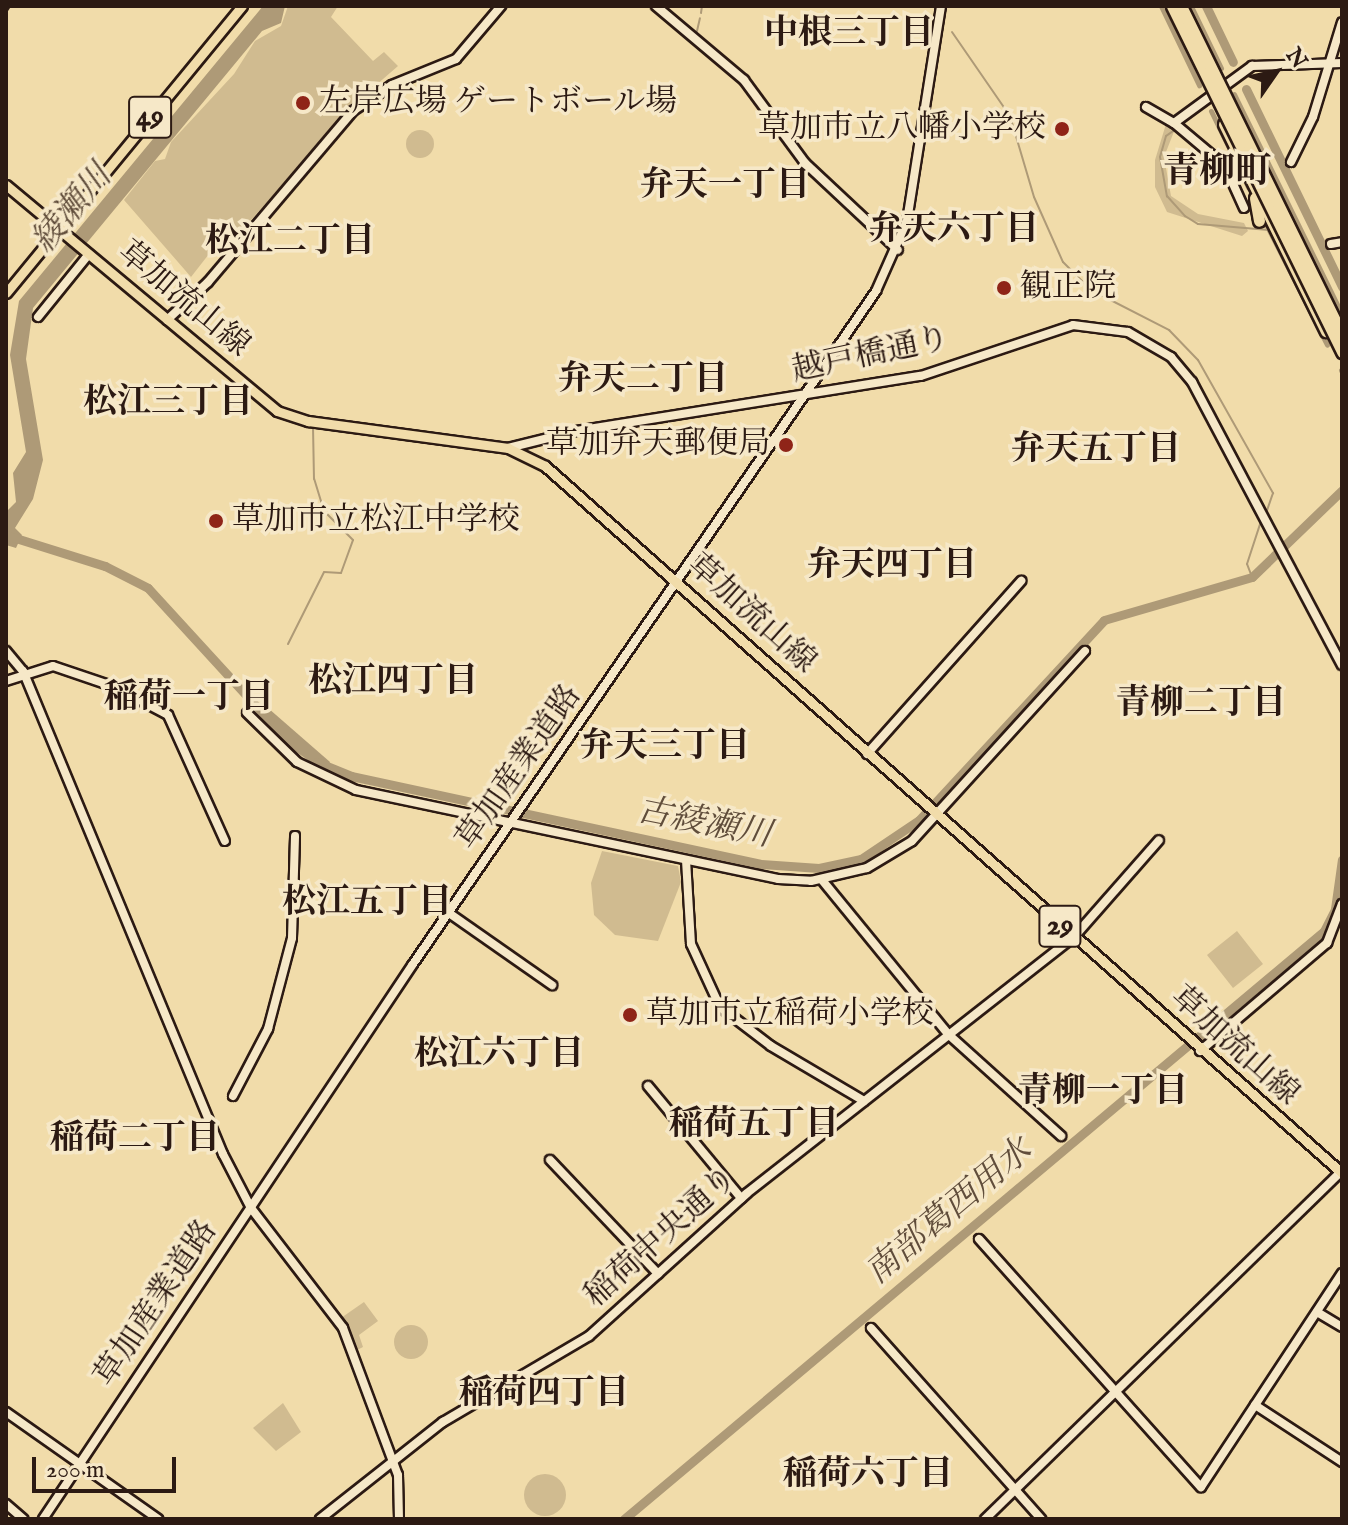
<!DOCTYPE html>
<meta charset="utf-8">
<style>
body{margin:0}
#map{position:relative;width:1348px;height:1525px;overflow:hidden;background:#f1dcaa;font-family:"IM FELL English","Noto Serif JP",serif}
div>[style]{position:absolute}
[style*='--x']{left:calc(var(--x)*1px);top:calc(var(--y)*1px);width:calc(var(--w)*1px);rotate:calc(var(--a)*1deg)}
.green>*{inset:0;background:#d0bb90}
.round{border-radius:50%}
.water>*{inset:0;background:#ae9a77}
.stream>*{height:2px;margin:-1px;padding:0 1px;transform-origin:1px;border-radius:1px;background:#ae9a77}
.canal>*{height:5px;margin:-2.5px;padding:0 2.5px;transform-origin:2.5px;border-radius:2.5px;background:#ae9a77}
.river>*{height:9px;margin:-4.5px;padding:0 4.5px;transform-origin:4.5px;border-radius:4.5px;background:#ae9a77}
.roads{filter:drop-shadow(2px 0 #2c1a13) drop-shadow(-2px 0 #2c1a13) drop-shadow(0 2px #2c1a13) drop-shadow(0 -2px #2c1a13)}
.secondary>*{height:8px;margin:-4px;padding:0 4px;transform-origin:4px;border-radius:4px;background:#f6e8c8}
.primary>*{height:9px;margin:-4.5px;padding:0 4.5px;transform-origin:4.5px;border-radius:4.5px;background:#f1dcaa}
.highway>*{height:11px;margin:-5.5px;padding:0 5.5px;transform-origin:5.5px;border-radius:5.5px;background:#f1dcaa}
.rail>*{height:5px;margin-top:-2.5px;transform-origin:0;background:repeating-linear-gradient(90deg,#f6e8c8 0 6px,#2c1a13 0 12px);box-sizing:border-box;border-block:2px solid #2c1a13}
.bridges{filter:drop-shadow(2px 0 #2c1a13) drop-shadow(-2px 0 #2c1a13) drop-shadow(0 2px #2c1a13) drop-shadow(0 -2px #2c1a13)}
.highway-bridge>*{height:11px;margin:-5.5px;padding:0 5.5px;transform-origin:5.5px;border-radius:5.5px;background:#f1dcaa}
.dots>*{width:22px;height:22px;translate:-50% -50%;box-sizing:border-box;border:4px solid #f6e8c8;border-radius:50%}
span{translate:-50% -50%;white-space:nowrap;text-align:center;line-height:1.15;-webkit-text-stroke:7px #f6e8c8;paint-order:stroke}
.shield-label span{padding:2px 6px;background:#f6e8c8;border:2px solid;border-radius:6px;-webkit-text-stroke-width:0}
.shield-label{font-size:30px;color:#2c1a13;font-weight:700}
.poi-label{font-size:32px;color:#2c1a13}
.left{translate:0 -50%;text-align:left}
.right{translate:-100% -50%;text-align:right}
.street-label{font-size:32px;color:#2c1a13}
.neighbourhood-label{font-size:34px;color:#2c1a13;font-weight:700}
.water-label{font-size:34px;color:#604d3b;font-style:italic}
.quarter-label{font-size:36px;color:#2c1a13;font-weight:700}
.frame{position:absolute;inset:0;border:8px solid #2c1a13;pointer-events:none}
.north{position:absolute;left:1236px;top:32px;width:80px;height:80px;-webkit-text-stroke:6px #f6e8c8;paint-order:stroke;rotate:56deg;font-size:22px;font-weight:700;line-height:32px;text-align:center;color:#2c1a13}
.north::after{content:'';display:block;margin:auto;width:28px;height:36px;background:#2c1a13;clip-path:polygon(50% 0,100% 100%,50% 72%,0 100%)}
.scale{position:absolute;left:32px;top:1457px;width:144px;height:36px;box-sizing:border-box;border:4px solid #2c1a13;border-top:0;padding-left:10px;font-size:24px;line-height:28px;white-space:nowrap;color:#2c1a13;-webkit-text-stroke:6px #f6e8c8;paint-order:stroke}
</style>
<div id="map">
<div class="green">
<div style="clip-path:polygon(288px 6px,338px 6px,331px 17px,373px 61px,384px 52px,398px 66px,352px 106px,227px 247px,216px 245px,191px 277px,124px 200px,155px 161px,165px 159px,171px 142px,234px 74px,255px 41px,281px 26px)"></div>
<div style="clip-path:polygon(1166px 124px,1175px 129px,1164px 157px,1171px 196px,1198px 214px,1244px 223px,1248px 231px,1242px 236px,1167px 212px,1155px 187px,1155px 160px)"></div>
<div class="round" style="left:406px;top:130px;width:28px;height:28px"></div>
<div style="clip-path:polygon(602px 851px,678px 866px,681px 882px,658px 941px,615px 935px,594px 915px,591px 883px)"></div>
<div style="clip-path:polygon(1237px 931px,1263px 964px,1233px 988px,1207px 955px)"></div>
<div style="clip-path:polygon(364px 1302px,378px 1321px,359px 1335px,363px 1347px,357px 1350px,341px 1318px)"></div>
<div class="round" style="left:394px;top:1325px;width:34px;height:34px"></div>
<div style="clip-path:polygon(283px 1403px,301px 1432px,276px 1451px,253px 1428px)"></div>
<div class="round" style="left:524px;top:1474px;width:42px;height:42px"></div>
</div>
<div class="water">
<div style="clip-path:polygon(263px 6px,285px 6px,281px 23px,262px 31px,33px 308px,26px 359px,43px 460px,33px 499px,15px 528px,22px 535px,16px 548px,6px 545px,6px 512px,16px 502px,13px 473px,26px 452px,10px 355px,19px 301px)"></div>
<div style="clip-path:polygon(268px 708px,330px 762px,325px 772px,279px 740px,258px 717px)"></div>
</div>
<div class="stream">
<div style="--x:701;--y:13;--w:7;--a:-82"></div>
<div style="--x:697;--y:31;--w:13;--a:-77"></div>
<div style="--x:952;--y:32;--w:102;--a:55.4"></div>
<div style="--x:1010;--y:116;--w:84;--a:73.5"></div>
<div style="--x:1034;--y:197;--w:71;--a:66"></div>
<div style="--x:1063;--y:262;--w:40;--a:45"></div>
<div style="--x:1091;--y:290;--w:88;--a:27.1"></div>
<div style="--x:1169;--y:330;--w:42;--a:46"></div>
<div style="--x:1198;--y:360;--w:153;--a:60.6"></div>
<div style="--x:1273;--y:493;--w:21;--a:109"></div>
<div style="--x:1181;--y:125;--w:13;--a:-42"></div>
<div style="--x:1176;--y:129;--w:12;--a:145"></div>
<div style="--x:1166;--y:136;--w:22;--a:106"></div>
<div style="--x:1160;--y:157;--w:40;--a:80"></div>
<div style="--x:1167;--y:196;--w:27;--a:48"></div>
<div style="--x:1185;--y:216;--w:15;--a:32"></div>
<div style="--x:1198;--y:224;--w:71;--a:4.8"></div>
<div style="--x:1252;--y:577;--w:14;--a:-111"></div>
<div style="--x:1247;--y:564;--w:48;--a:-71.9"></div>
<div style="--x:288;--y:644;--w:80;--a:-63.4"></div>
<div style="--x:324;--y:572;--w:17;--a:3"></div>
<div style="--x:341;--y:573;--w:35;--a:-70"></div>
<div style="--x:353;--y:540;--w:41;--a:-135"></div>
<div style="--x:324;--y:511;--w:34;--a:-107"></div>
<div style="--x:314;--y:479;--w:50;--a:-91.1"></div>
<div style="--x:243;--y:691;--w:7;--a:-45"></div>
</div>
<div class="canal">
<div style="--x:1161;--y:6;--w:88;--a:64.3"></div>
<div style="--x:1191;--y:6;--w:69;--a:64.2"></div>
<div style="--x:1234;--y:94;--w:245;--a:63.9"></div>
<div style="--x:1211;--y:111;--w:85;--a:64"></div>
<div style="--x:1267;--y:226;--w:133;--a:63.2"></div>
<div style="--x:1341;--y:370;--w:2;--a:63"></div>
</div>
<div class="river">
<div style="--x:1206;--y:6;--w:62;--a:64.3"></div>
<div style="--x:1246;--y:89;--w:220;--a:64.1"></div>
<div style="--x:6;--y:535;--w:104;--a:17.4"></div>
<div style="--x:105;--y:566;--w:48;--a:27.1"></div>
<div style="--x:148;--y:588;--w:180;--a:47.5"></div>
<div style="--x:317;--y:762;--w:37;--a:22"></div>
<div style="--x:351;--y:776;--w:418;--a:12.1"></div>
<div style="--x:760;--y:864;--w:59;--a:3.9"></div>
<div style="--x:819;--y:868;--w:43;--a:-12.1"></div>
<div style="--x:861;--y:859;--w:70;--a:-33.9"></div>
<div style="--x:919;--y:820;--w:272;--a:-47.2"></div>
<div style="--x:1104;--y:620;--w:154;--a:-16.2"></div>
<div style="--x:1252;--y:577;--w:125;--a:-44"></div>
<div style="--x:624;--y:1519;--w:914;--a:-40.03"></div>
<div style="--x:1324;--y:931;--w:25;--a:-63"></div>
<div style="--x:1335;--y:909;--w:50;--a:-82"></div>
</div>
<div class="roads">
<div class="secondary">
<div style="--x:656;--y:6;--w:115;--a:40.1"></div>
<div style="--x:744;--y:80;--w:103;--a:53.7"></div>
<div style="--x:805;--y:163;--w:127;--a:43.1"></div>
<div style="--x:1146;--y:107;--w:32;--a:30"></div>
<div style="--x:1174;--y:123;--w:97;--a:-36.2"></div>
<div style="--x:1252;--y:66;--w:90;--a:-1.9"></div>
<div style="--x:1174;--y:123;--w:67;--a:40.1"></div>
<div style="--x:1225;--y:166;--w:46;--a:65.7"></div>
<div style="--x:1291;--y:162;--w:50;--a:-63.9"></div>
<div style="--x:1313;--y:117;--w:99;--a:-73"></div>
<div style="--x:1331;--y:244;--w:11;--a:-10"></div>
<div style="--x:38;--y:317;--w:81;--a:-51"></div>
<div style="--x:167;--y:320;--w:56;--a:-42.8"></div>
<div style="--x:208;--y:282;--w:224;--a:-49.7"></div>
<div style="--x:353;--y:111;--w:47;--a:-33.7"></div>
<div style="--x:392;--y:85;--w:69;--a:-22.1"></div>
<div style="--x:456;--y:59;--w:70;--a:-49.7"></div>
<div style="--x:508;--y:448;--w:70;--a:-14"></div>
<div style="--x:576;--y:431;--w:349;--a:-9.1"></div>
<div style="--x:921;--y:376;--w:160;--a:-18.5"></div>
<div style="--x:1073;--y:325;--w:55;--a:7.3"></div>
<div style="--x:1128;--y:332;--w:50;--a:30.2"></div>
<div style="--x:1171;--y:357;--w:33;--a:50"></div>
<div style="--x:1192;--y:382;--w:320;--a:62.1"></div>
<div style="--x:6;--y:651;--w:26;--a:50"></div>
<div style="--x:23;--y:671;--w:523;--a:67.51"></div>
<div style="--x:223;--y:1154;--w:61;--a:62.6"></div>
<div style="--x:251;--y:1208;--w:151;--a:52.5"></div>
<div style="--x:343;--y:1328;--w:157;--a:69.5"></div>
<div style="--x:398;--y:1475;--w:44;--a:88.7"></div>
<div style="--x:6;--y:681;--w:49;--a:-17.7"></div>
<div style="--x:53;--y:666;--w:65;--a:18.7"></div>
<div style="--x:115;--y:687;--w:60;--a:27.8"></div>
<div style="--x:168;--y:715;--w:138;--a:65.7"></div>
<div style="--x:247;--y:713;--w:70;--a:44.4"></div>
<div style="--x:297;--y:762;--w:65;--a:25.4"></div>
<div style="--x:356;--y:790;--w:431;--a:11.9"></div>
<div style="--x:778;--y:879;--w:33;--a:3"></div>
<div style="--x:811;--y:881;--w:57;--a:-13.1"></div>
<div style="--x:867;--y:868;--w:52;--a:-31"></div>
<div style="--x:912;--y:841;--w:257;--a:-47.7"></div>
<div style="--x:867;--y:754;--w:232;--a:-48.3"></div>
<div style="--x:686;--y:860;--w:84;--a:86.6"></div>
<div style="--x:691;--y:944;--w:69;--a:65.3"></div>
<div style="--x:720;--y:1007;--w:64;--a:37.4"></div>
<div style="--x:771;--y:1046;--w:108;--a:30.6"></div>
<div style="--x:822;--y:880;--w:200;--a:50.7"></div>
<div style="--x:949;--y:1035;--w:151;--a:42"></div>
<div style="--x:449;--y:913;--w:126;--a:35"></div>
<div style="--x:1200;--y:1051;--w:167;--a:-40.4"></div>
<div style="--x:1327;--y:943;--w:42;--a:-69"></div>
<div style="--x:648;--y:1086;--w:146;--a:50.3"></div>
<div style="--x:233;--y:1096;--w:76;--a:-62.4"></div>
<div style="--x:268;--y:1029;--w:94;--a:-75.2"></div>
<div style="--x:292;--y:938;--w:102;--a:-88.3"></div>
<div style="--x:550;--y:1160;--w:157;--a:46.5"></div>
<div style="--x:979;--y:1239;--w:333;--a:48.2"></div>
<div style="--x:1201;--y:1487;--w:256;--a:-56.6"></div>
<div style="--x:1317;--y:1312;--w:29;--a:31"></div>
<div style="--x:871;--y:1328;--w:256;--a:48.3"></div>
<div style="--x:1255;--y:1405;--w:104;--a:33.2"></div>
<div style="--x:6;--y:1412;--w:186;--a:35.1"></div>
<div style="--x:6;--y:1504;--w:23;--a:41"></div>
<div style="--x:43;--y:1519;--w:667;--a:-56.31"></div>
<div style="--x:413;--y:964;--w:817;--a:-55.47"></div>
<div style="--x:876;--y:291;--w:77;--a:-66.1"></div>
<div style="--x:907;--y:221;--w:218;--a:-81"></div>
<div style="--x:320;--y:1519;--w:157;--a:-38.3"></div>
<div style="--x:443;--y:1422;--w:169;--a:-30.5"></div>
<div style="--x:589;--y:1336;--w:212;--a:-42.1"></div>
<div style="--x:746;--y:1194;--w:415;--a:-38.1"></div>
<div style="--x:1073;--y:938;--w:130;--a:-48.7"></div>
<div style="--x:985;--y:1519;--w:497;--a:-44.3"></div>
</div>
<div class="primary">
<div style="--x:6;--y:185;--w:353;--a:39.8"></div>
<div style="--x:277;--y:411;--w:33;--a:18"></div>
<div style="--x:308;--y:421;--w:202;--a:7.7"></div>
<div style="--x:508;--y:448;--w:41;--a:25.9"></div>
<div style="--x:545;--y:466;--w:1065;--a:41.58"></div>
<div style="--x:6;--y:293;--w:372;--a:-50.6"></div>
</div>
<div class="highway">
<div style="--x:1224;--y:124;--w:231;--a:63.8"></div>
<div style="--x:1255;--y:198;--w:23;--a:80"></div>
</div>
</div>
<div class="rail">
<div style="--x:6;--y:9;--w:4;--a:-56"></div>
</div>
<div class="bridges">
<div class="highway-bridge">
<div style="--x:1172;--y:6;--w:386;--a:63.8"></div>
<div style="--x:1181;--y:6;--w:366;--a:63.9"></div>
</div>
</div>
<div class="dots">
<div style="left:303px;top:103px;background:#8f2418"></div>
<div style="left:1062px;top:129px;background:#8f2418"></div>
<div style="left:1004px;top:288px;background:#8f2418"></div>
<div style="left:786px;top:445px;background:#8f2418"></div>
<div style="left:216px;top:521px;background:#8f2418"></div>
<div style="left:630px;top:1015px;background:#8f2418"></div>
</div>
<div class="shield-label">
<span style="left:150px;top:117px">49</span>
<span style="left:1060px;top:926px">29</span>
</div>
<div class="poi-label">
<span class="left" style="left:319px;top:103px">左岸広場 ゲートボール場</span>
<span class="right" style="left:1046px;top:129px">草加市立八幡小学校</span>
<span class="left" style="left:1020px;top:288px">観正院</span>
<span class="right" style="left:770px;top:445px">草加弁天郵便局</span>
<span class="left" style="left:232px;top:521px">草加市立松江中学校</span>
<span class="left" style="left:646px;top:1015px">草加市立稲荷小学校</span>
</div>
<div class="street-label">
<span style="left:183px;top:300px;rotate:40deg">草加流山線</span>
<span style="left:871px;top:356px;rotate:-12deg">越戸橋通り</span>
<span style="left:751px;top:615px;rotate:42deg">草加流山線</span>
<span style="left:520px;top:768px;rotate:-55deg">草加産業道路</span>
<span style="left:1234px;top:1047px;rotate:42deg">草加流山線</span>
<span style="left:662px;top:1238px;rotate:-42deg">稲荷中央通り</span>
<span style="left:157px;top:1304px;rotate:-56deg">草加産業道路</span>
</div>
<div class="neighbourhood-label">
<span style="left:849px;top:34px">中根三丁目</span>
<span style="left:725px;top:186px">弁天一丁目</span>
<span style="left:954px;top:230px">弁天六丁目</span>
<span style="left:290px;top:242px">松江二丁目</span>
<span style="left:643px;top:380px">弁天二丁目</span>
<span style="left:168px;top:403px">松江三丁目</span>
<span style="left:1096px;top:450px">弁天五丁目</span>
<span style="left:892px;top:566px">弁天四丁目</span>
<span style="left:393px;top:682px">松江四丁目</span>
<span style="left:189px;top:698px">稲荷一丁目</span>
<span style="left:1201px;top:704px">青柳二丁目</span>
<span style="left:665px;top:747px">弁天三丁目</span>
<span style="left:367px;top:903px">松江五丁目</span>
<span style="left:499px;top:1055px">松江六丁目</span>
<span style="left:1103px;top:1092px">青柳一丁目</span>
<span style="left:754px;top:1125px">稲荷五丁目</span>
<span style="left:135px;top:1139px">稲荷二丁目</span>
<span style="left:544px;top:1394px">稲荷四丁目</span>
<span style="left:868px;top:1475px">稲荷六丁目</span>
</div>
<div class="water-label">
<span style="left:72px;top:209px;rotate:-50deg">綾瀬川</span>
<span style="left:704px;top:823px;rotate:11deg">古綾瀬川</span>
<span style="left:949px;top:1212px;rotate:-40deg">南部葛西用水</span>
</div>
<div class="quarter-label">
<span style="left:1217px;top:173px">青柳町</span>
</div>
<div class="frame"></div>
<div class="north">N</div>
<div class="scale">200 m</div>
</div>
